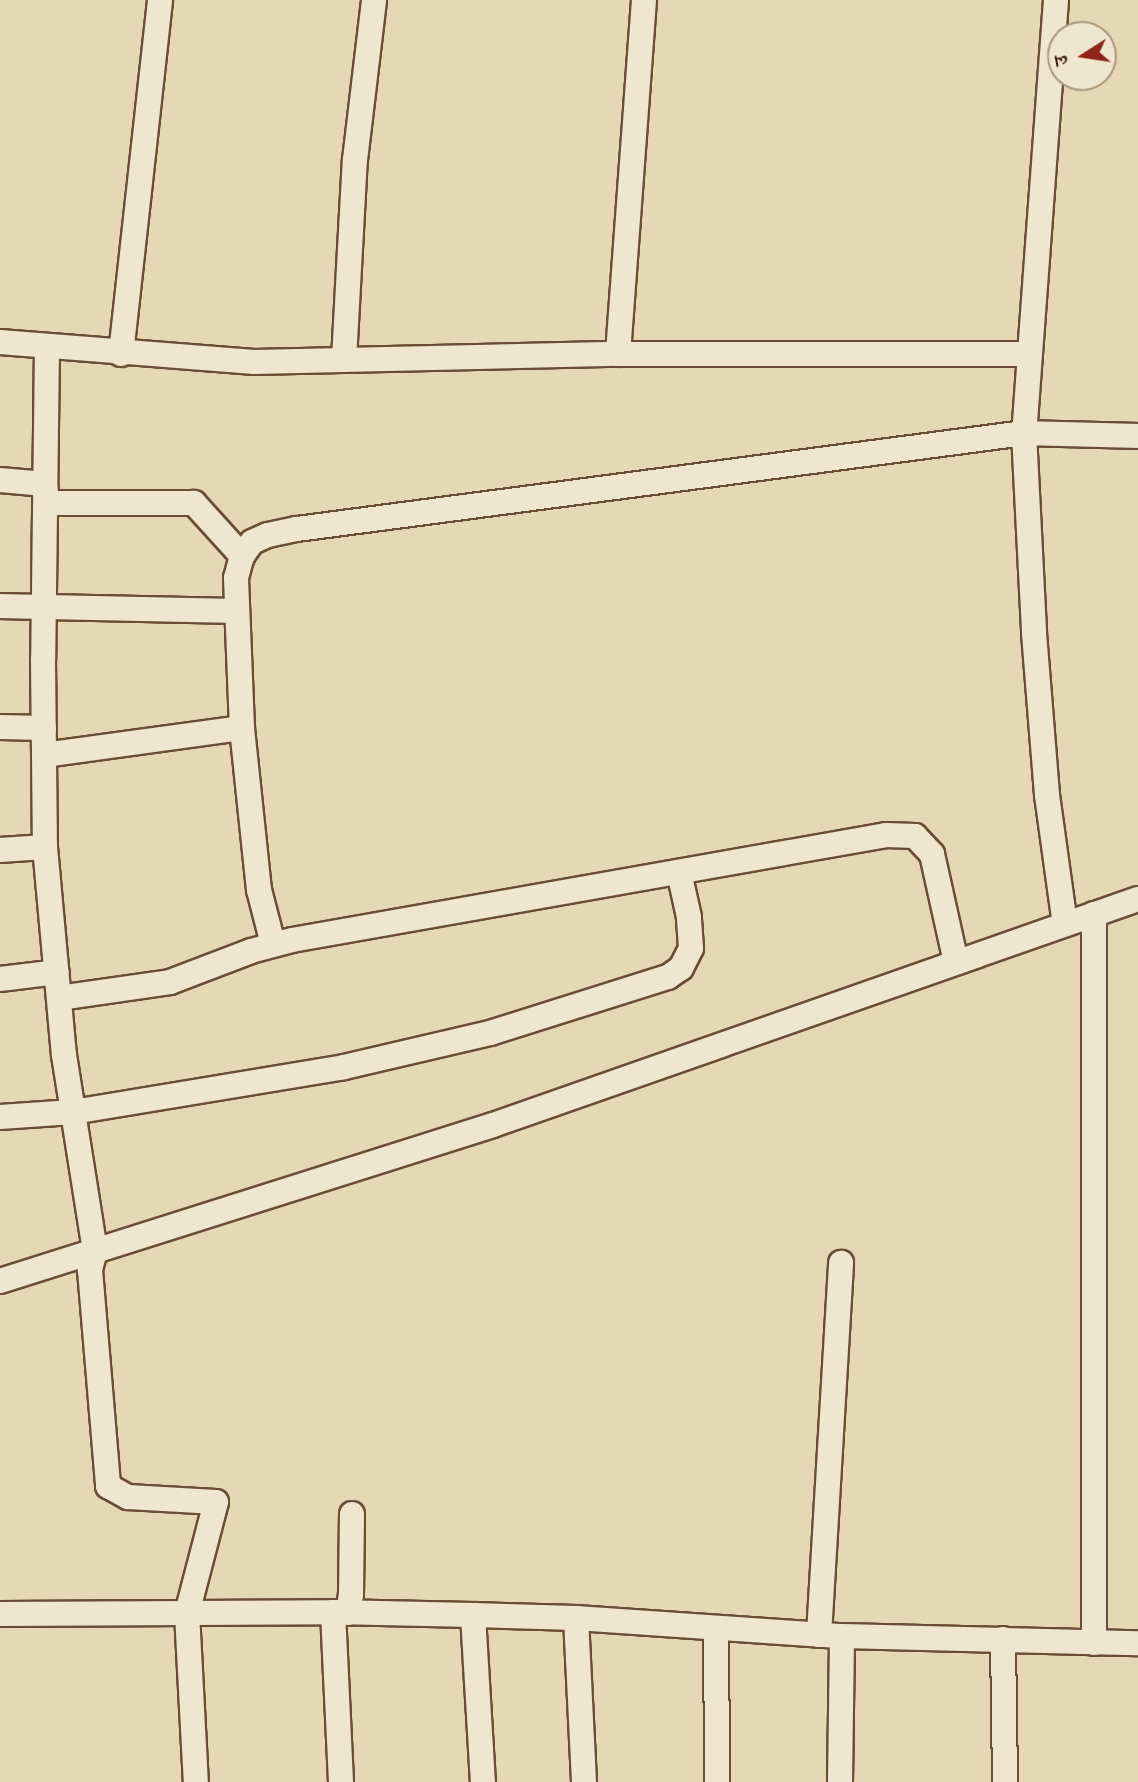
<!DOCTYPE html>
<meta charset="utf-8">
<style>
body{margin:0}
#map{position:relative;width:1138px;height:1782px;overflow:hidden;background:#e7d8b5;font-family:"Old Standard TT","Noto Serif Devanagari",serif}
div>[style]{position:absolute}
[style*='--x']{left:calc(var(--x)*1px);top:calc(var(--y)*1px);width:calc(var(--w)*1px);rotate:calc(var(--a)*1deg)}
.roads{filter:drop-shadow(2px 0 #694d36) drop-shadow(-2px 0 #694d36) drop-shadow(0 2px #694d36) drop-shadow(0 -2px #694d36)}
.minor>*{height:24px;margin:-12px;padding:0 12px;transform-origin:12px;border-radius:12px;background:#efe6cf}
span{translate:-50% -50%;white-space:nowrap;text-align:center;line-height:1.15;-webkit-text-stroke:5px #efe6cf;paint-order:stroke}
.north{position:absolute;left:1047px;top:21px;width:70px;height:70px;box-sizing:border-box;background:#efe6cf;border:2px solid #a99681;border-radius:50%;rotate:258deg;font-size:19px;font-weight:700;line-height:28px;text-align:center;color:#3f1f0c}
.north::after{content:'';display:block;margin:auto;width:24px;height:32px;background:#8f2418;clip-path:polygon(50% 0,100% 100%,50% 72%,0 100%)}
</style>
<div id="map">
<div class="roads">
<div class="minor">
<div style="--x:1056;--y:0;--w:434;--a:94.2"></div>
<div style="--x:1024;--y:433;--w:200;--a:87.1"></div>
<div style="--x:1034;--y:633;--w:163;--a:85.4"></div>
<div style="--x:1047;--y:795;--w:130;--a:82.1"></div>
<div style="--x:0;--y:342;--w:255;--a:4.5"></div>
<div style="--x:254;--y:362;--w:364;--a:-1.3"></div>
<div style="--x:618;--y:354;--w:410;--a:0"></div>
<div style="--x:47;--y:347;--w:313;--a:90.7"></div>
<div style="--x:43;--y:660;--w:187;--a:89.4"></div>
<div style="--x:45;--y:847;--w:209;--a:84.8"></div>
<div style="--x:64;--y:1055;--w:198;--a:81"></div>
<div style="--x:95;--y:1251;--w:20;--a:105"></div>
<div style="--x:90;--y:1270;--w:217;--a:85.2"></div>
<div style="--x:108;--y:1486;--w:23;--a:29"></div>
<div style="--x:128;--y:1497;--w:88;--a:3.3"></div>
<div style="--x:216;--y:1502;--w:115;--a:104.6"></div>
<div style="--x:187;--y:1613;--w:169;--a:87"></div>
<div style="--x:121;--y:354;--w:356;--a:-83.7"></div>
<div style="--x:618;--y:354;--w:355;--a:-85.8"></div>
<div style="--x:344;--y:360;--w:200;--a:-86.9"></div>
<div style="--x:355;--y:160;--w:161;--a:-83.2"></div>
<div style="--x:0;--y:480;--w:45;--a:5.1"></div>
<div style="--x:45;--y:484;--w:19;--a:84"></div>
<div style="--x:47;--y:503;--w:147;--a:0"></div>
<div style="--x:194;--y:503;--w:72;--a:47.8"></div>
<div style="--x:0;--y:606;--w:237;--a:1.2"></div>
<div style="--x:0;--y:727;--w:44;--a:1.3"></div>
<div style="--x:44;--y:755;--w:200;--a:-7.8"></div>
<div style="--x:0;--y:850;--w:45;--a:-3.8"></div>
<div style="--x:273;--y:944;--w:56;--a:-104.5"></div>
<div style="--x:259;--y:890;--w:163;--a:-96"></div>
<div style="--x:242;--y:728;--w:150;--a:-92.3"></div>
<div style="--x:236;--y:578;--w:23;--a:-75"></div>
<div style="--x:242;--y:556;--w:17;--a:-54"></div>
<div style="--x:252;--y:542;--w:17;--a:-24"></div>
<div style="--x:268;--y:535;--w:30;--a:-12"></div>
<div style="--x:297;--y:529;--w:733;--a:-7.52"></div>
<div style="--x:1024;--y:433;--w:114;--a:1.5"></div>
<div style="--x:0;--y:979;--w:57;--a:-7"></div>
<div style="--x:59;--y:998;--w:112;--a:-8.2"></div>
<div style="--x:170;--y:982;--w:87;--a:-20.9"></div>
<div style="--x:251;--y:951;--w:42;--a:-15"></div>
<div style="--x:292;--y:940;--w:603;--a:-10.02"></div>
<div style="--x:886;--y:835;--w:29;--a:2"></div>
<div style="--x:915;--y:836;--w:25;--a:47"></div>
<div style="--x:932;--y:854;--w:111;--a:77.5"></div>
<div style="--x:0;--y:1117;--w:73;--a:-3.9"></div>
<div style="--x:73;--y:1112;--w:275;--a:-9.4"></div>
<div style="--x:344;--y:1067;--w:150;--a:-13.1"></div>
<div style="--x:490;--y:1033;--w:187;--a:-17.5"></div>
<div style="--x:668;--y:977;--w:16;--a:-35"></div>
<div style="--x:681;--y:968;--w:22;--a:-63"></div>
<div style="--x:691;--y:948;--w:31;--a:-94"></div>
<div style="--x:689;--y:917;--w:46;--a:-102.5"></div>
<div style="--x:0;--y:1281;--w:517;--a:-17.56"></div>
<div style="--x:493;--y:1125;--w:683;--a:-19.31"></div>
<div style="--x:333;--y:1612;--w:170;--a:87.3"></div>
<div style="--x:348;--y:1613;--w:18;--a:-81"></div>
<div style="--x:351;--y:1595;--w:81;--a:-89.3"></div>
<div style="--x:0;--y:1614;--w:333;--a:-0.3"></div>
<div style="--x:333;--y:1612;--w:140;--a:1.2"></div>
<div style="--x:473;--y:1615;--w:103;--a:1.7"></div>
<div style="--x:576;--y:1618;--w:267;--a:3.9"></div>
<div style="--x:842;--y:1636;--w:296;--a:1.4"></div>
<div style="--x:473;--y:1615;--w:167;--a:86.6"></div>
<div style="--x:576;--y:1618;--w:164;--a:87.2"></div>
<div style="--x:716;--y:1628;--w:154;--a:89.6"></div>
<div style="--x:819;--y:1635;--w:373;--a:-86.6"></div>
<div style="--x:1003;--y:1639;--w:143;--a:89.2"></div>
<div style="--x:1094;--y:1643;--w:729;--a:-90"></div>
<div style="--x:840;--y:1782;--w:146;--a:-89.2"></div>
</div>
</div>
<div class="north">उ</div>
</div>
